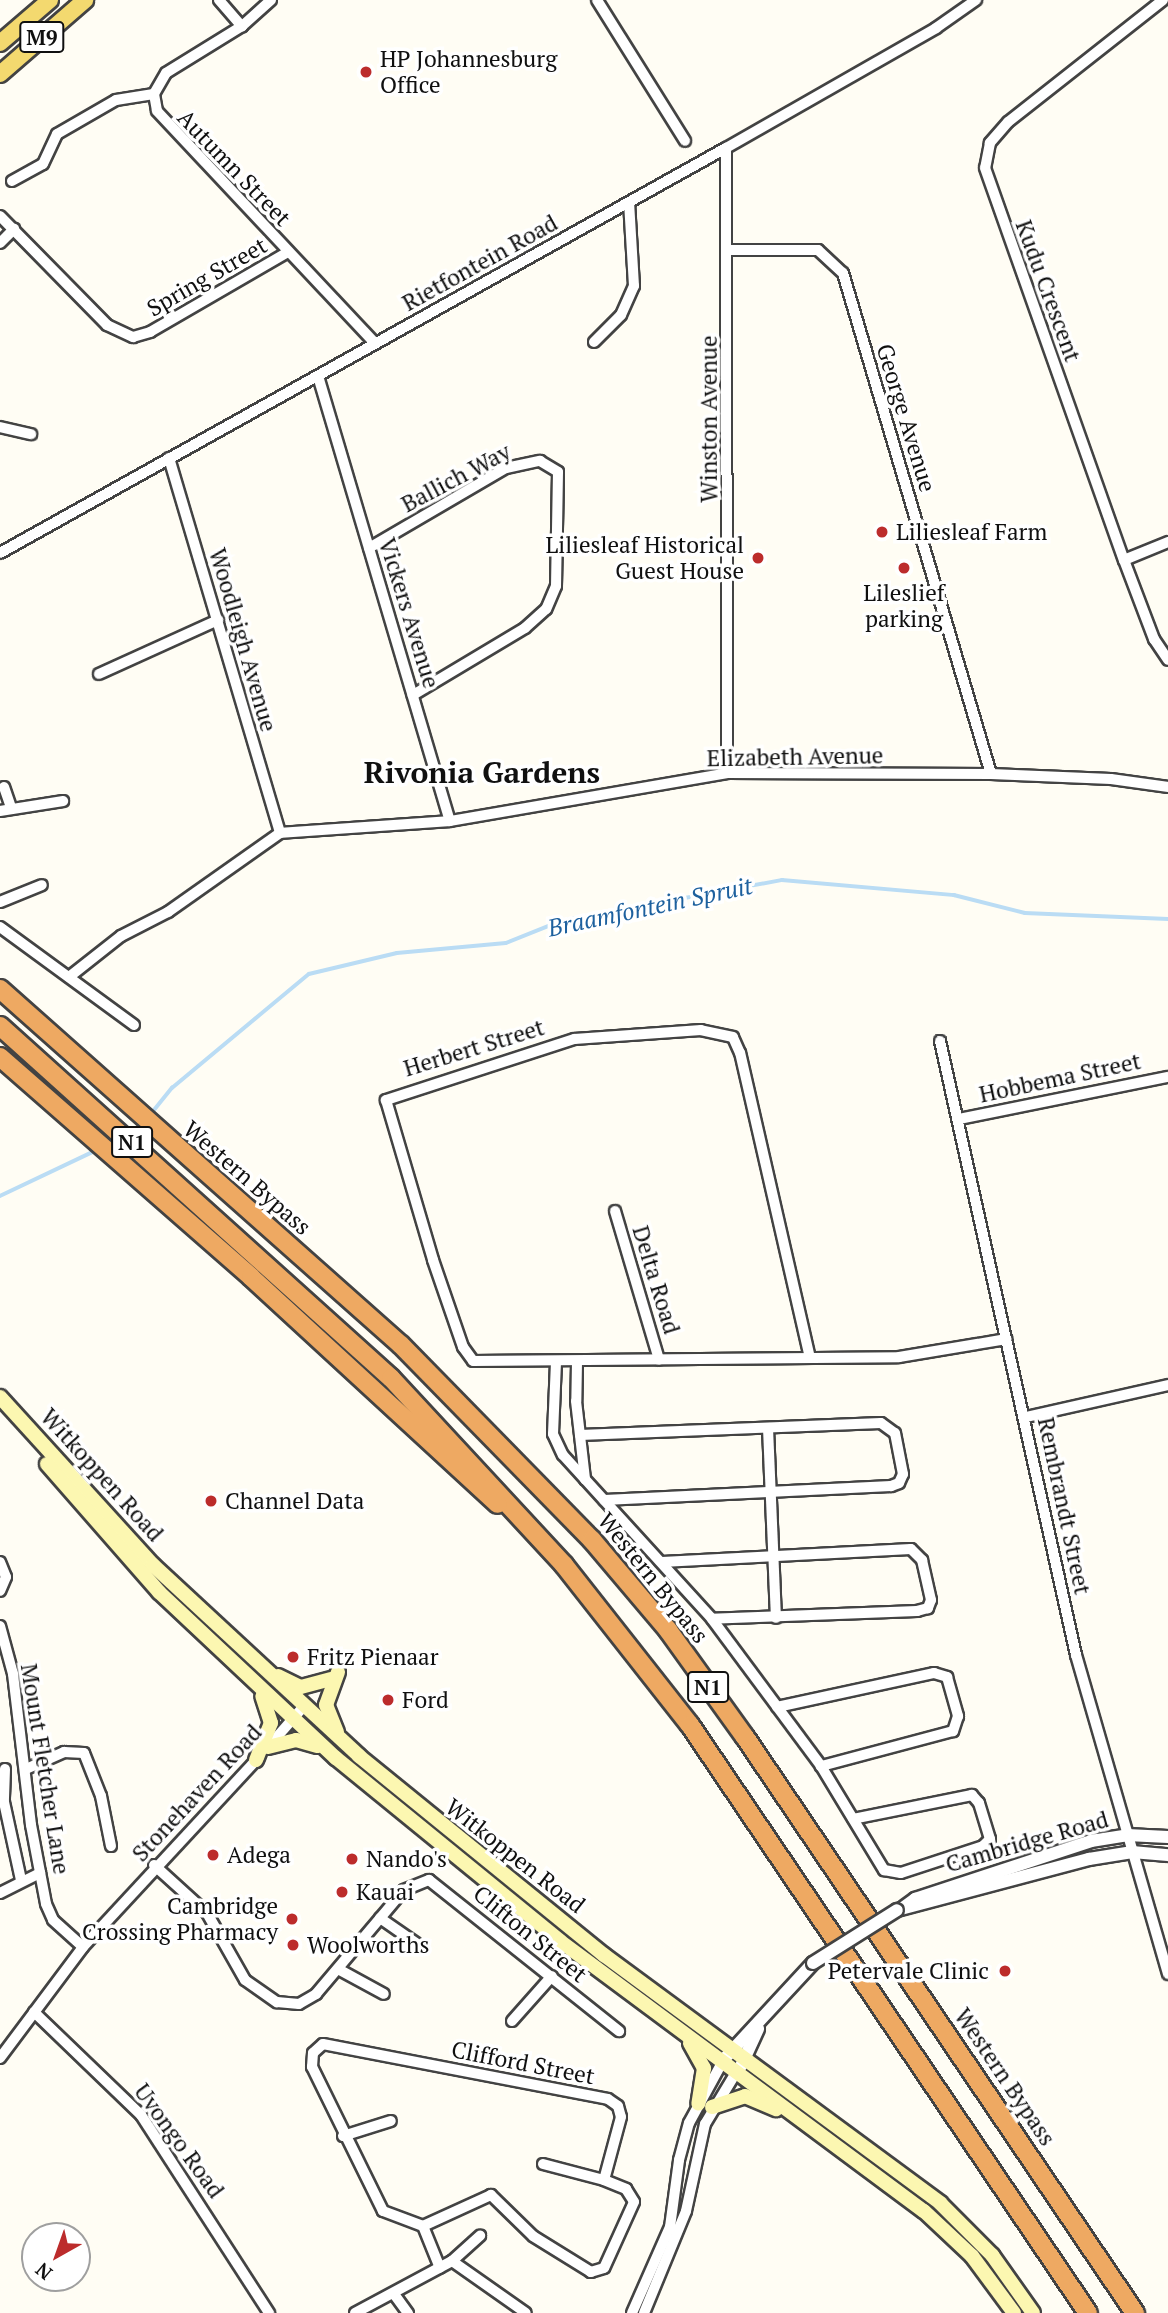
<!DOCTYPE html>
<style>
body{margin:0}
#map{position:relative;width:1168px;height:2313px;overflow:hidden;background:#fffdf4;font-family:"PT Serif",serif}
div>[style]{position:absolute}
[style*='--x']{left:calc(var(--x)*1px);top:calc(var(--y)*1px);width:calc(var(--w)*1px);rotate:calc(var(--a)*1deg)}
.stream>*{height:3.5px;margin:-1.75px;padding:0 1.75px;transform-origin:1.75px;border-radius:1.75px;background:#badcf4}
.roads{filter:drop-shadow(2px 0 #434343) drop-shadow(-2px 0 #434343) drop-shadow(0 2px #434343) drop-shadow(0 -2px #434343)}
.minor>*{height:10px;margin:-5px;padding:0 5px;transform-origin:5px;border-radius:5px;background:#fff}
.tertiary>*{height:12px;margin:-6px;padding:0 6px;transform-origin:6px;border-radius:6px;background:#fff}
.secondary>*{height:14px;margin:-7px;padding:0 7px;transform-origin:7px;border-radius:7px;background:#fcf7b1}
.primary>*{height:16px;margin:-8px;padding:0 8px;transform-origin:8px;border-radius:8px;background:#f3d96f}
.motorway>*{height:18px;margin:-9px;padding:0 9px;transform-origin:9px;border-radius:9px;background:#eea962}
.bridges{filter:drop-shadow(2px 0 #434343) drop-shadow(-2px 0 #434343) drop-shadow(0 2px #434343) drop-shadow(0 -2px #434343)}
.tertiary-bridge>*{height:12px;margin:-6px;padding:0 6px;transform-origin:6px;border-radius:6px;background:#fff}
.dots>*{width:19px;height:19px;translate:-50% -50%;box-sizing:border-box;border:4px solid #fff;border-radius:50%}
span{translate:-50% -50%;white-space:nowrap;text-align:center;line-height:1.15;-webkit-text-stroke:7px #fff;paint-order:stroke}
.shield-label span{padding:2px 5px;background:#fff;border:2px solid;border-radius:5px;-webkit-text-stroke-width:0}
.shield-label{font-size:21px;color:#101010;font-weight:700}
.poi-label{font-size:23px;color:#101010}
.left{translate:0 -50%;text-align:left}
.right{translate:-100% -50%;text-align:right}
.street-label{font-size:23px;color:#101010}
.water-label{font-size:24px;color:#1d609e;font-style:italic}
.district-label{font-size:30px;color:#101010;font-weight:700}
.north{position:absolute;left:21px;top:2222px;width:70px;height:70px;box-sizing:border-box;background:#fff;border:2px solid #9f9f9f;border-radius:50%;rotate:220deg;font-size:19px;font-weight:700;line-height:28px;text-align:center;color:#101010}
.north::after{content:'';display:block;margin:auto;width:24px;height:32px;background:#bc2c2c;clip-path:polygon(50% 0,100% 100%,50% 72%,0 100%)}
</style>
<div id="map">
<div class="stream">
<div style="--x:150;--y:1115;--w:35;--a:-51"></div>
<div style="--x:172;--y:1088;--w:178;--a:-39.8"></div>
<div style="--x:309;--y:974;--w:90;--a:-13.4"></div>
<div style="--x:397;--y:953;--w:109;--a:-5.2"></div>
<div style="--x:506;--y:943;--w:59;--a:-21.8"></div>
<div style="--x:561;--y:921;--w:225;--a:-10.5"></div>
<div style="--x:782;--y:880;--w:173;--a:5"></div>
<div style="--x:954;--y:895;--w:73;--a:14.2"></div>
<div style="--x:1025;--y:913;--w:143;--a:2.4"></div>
<div style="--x:129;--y:1134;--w:16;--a:-38"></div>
<div style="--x:0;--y:1196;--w:107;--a:-25.4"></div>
</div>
<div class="roads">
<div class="minor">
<div style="--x:219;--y:0;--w:35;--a:49"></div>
<div style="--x:271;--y:0;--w:39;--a:138"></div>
<div style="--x:242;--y:26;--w:89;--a:148.3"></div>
<div style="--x:166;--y:73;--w:24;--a:120"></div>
<div style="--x:154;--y:94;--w:17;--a:80"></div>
<div style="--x:157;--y:111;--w:318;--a:46.8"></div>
<div style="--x:597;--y:0;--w:166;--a:58"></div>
<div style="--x:1163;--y:0;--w:197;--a:141.8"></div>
<div style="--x:1008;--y:122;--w:28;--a:131"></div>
<div style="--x:990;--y:143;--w:25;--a:101"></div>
<div style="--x:985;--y:168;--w:416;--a:70.5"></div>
<div style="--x:1124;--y:560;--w:85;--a:69.2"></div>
<div style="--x:1154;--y:639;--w:25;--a:56"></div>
<div style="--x:726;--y:148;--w:625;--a:89.91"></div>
<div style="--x:12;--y:181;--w:35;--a:-29"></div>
<div style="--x:43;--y:164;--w:33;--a:-65"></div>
<div style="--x:57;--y:134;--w:68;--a:-30"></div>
<div style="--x:116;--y:100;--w:38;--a:-9"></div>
<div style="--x:0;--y:216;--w:153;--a:45.5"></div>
<div style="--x:107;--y:325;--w:29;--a:25"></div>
<div style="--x:133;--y:337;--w:18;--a:-16"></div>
<div style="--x:150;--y:332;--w:160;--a:-30.1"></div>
<div style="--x:0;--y:243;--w:20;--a:-45"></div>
<div style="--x:729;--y:250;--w:89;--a:0"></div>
<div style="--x:818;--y:250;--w:34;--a:43"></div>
<div style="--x:843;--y:273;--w:522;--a:73.54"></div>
<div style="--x:594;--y:342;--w:38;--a:-45"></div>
<div style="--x:621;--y:315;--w:32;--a:-66"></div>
<div style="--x:634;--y:286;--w:83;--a:-93.4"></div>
<div style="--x:318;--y:376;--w:464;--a:73.5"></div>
<div style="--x:0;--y:427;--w:32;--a:13"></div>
<div style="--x:169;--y:458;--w:391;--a:73.5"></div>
<div style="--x:369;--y:548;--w:159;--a:-30.3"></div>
<div style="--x:506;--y:468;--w:35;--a:-12"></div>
<div style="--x:540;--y:461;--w:21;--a:31"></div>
<div style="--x:558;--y:472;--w:114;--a:91"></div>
<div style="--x:556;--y:586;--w:25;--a:113"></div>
<div style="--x:546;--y:609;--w:28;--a:138"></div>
<div style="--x:525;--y:628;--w:131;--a:149.1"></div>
<div style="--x:0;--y:553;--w:831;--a:-29.16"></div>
<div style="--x:726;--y:148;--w:242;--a:-29.7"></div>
<div style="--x:936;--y:28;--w:49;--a:-35"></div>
<div style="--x:1124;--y:560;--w:48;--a:-22.2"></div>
<div style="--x:99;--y:674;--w:131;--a:-24.4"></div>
<div style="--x:4;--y:787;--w:21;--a:71"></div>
<div style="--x:0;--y:811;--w:64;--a:-9"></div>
<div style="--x:0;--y:902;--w:45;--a:-22"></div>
<div style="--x:0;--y:927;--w:166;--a:36.2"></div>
<div style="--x:69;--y:977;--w:66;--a:-38.3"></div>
<div style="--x:121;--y:936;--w:53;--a:-27.1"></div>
<div style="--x:168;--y:912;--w:137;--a:-35.2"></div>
<div style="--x:280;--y:833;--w:170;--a:-4"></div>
<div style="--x:450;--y:821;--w:281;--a:-9.8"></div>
<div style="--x:727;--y:773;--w:264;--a:0.2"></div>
<div style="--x:991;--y:774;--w:120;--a:2.4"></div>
<div style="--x:1111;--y:779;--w:58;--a:8"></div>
<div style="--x:940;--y:1041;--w:629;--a:77.51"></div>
<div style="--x:1076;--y:1655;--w:332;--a:73.9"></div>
<div style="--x:959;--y:1119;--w:213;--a:-11.4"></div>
<div style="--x:615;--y:1211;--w:155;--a:73.5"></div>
<div style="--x:810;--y:1358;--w:313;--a:-102.9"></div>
<div style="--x:740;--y:1053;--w:17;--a:-114"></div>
<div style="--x:733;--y:1037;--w:33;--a:-168"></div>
<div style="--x:701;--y:1030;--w:127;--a:175.9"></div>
<div style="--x:574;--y:1039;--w:198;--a:162"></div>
<div style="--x:386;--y:1100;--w:167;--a:73.6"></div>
<div style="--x:433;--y:1260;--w:92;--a:71"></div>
<div style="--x:463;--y:1347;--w:17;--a:54"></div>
<div style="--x:473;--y:1361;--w:426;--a:-0.5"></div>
<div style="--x:899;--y:1357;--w:109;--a:-9.5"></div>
<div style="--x:556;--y:1362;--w:72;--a:92.4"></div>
<div style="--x:553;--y:1434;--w:23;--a:65"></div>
<div style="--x:563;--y:1455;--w:222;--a:47.7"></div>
<div style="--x:712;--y:1619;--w:183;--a:53.4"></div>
<div style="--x:821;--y:1766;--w:122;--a:58.8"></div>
<div style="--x:884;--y:1870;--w:17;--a:10"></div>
<div style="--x:901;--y:1873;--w:86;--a:-18.2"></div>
<div style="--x:983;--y:1846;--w:10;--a:-45"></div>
<div style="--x:990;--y:1839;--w:38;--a:-107"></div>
<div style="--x:979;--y:1803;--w:11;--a:-131"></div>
<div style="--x:972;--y:1795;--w:121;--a:168.6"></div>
<div style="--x:577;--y:1362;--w:39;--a:91"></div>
<div style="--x:576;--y:1401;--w:79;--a:83.4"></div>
<div style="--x:1026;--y:1417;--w:146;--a:-12.7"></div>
<div style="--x:768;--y:1428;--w:190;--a:87.6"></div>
<div style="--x:580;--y:1435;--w:301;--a:-2.3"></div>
<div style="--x:881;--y:1423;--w:17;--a:36"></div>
<div style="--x:895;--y:1433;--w:42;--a:79"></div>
<div style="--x:903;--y:1474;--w:10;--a:114"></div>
<div style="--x:899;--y:1483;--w:9;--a:159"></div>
<div style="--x:891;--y:1486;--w:287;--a:177.2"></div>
<div style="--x:0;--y:1562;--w:16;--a:68"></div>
<div style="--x:6;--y:1577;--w:15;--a:113"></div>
<div style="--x:662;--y:1562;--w:249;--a:-3"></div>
<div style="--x:911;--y:1549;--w:16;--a:45"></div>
<div style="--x:922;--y:1560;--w:41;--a:77.3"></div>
<div style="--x:931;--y:1600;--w:9;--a:111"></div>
<div style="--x:928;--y:1608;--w:11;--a:165"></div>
<div style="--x:917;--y:1611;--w:205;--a:177.8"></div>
<div style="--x:0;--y:1626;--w:50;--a:74.8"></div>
<div style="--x:13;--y:1674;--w:152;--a:83.2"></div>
<div style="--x:31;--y:1825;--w:80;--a:79.2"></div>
<div style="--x:46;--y:1904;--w:17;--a:66"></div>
<div style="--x:53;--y:1920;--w:40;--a:42"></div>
<div style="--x:777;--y:1707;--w:161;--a:-12.2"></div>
<div style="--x:934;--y:1673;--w:14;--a:17"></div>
<div style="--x:947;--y:1677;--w:41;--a:74.2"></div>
<div style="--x:958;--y:1716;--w:16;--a:108"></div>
<div style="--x:953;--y:1731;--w:137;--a:165.1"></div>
<div style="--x:269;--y:1746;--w:53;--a:-48.8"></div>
<div style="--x:5;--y:1769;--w:33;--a:92"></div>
<div style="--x:4;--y:1802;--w:80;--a:77.7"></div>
<div style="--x:26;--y:1769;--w:42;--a:-24.1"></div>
<div style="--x:64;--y:1752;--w:20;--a:3"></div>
<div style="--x:84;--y:1753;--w:46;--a:68.4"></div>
<div style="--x:101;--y:1796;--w:51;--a:78.7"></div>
<div style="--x:154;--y:1865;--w:72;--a:42.2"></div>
<div style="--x:207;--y:1913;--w:77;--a:60.4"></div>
<div style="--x:245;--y:1980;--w:39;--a:35"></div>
<div style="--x:277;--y:2002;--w:22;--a:5"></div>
<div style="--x:299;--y:2004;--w:20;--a:-30"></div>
<div style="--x:316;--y:1994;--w:136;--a:-49.8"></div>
<div style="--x:404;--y:1890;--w:27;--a:-22"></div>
<div style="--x:429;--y:1880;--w:243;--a:38.5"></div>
<div style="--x:0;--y:1893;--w:45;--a:-26.6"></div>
<div style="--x:380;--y:1918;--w:44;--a:34.8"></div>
<div style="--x:338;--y:1969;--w:52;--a:28.5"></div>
<div style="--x:34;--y:2012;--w:149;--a:43.9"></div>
<div style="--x:141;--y:2115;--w:236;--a:57.1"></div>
<div style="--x:512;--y:2021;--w:60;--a:-48.4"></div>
<div style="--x:323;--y:2044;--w:290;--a:10.9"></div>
<div style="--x:608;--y:2099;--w:12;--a:35"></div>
<div style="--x:618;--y:2106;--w:11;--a:75"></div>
<div style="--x:621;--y:2117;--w:65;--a:105.1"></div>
<div style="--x:604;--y:2180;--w:24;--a:22"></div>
<div style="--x:626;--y:2189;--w:15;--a:58"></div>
<div style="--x:634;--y:2202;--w:72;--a:114.4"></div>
<div style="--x:604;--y:2268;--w:14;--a:163"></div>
<div style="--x:591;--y:2272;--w:68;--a:-148.2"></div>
<div style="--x:533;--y:2236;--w:59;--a:-135.7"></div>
<div style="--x:491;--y:2195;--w:75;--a:155.5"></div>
<div style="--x:423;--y:2226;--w:43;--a:-159.4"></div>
<div style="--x:383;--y:2211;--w:161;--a:-116.2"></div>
<div style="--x:312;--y:2067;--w:14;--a:-86"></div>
<div style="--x:313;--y:2053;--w:13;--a:-42"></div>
<div style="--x:0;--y:2058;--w:139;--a:-53.2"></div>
<div style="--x:83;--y:1947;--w:259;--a:-47.2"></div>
<div style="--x:343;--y:2136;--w:50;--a:-17.4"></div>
<div style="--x:543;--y:2164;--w:63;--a:14.7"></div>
<div style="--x:423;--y:2226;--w:45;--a:68"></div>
<div style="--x:452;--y:2261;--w:90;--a:35.1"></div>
<div style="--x:394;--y:2294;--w:24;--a:54"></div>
<div style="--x:355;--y:2313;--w:110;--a:-28.2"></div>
<div style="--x:452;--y:2261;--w:38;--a:-42"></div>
<div style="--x:632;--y:2313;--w:94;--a:-66.2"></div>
<div style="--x:670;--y:2227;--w:68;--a:-82.3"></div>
<div style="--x:679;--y:2160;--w:38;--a:-75"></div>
<div style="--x:689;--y:2123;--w:71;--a:-61.3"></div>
<div style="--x:644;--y:2313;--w:110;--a:-67.6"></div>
<div style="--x:686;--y:2211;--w:89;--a:-77.7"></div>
<div style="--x:705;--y:2124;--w:62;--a:-58.9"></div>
</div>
<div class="tertiary">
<div style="--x:904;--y:1907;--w:14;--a:-36"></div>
<div style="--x:915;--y:1899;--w:185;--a:-18.2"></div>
<div style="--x:1091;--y:1841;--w:36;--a:-9"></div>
<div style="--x:1127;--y:1835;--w:41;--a:2.8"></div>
<div style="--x:897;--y:1910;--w:199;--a:-14.9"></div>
<div style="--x:1089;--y:1859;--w:44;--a:-9.2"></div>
<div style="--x:1132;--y:1852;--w:36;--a:5"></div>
<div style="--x:726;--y:2057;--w:128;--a:-47.2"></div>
<div style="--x:741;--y:2066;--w:41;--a:-65.3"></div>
</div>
<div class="secondary">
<div style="--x:0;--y:1397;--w:227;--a:47.7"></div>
<div style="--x:153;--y:1565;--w:281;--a:42.8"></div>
<div style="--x:359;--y:1756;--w:316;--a:39.1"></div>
<div style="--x:604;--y:1955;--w:418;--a:36.4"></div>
<div style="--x:940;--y:2203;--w:74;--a:45"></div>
<div style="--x:992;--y:2255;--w:71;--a:54.7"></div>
<div style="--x:47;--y:1464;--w:170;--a:48.8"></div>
<div style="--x:159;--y:1592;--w:243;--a:43.2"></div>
<div style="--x:336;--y:1758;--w:289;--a:39.2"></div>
<div style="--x:560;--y:1941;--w:453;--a:36.6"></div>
<div style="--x:924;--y:2211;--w:66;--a:43.2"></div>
<div style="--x:972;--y:2256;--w:71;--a:53.6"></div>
<div style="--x:278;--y:1676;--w:25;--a:26"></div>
<div style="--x:301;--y:1687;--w:31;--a:-15"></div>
<div style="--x:337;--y:1732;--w:29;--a:-112"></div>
<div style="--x:326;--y:1705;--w:35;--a:-70"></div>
<div style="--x:268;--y:1747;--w:29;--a:-14"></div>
<div style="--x:296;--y:1740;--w:22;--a:16"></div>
<div style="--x:256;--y:1760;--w:40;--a:-68"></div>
<div style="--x:271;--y:1723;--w:28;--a:-108"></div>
<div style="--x:690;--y:2043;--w:29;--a:61"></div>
<div style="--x:704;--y:2068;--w:36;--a:99"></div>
<div style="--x:712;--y:2107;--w:35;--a:-18"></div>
<div style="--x:745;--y:2096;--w:34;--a:23"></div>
</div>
<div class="primary">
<div style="--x:0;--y:43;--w:66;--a:-40.7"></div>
<div style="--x:0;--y:74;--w:113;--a:-41"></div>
</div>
<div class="motorway">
<div style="--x:0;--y:989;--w:536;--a:41.6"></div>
<div style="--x:401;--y:1345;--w:273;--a:45.6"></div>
<div style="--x:592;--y:1540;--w:118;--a:49.8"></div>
<div style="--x:668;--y:1630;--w:132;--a:54.3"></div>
<div style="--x:745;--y:1737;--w:696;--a:55.9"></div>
<div style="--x:0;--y:1026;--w:526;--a:42"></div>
<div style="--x:391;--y:1378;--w:255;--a:47.2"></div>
<div style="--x:564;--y:1565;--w:204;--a:51.8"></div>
<div style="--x:690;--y:1725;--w:710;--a:55.91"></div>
<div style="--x:0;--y:1057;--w:334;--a:41.2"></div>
<div style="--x:251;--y:1277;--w:335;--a:42.6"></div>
</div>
</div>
<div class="bridges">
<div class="tertiary-bridge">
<div style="--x:813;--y:1963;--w:99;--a:-32.2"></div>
</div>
</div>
<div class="dots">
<div style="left:366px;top:72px;background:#bc2c2c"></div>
<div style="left:882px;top:532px;background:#bc2c2c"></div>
<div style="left:758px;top:558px;background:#bc2c2c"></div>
<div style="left:904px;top:568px;background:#bc2c2c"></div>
<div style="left:211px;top:1501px;background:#bc2c2c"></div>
<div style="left:293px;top:1657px;background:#bc2c2c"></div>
<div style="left:388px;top:1700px;background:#bc2c2c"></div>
<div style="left:213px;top:1855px;background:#bc2c2c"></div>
<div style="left:352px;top:1859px;background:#bc2c2c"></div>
<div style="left:342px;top:1892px;background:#bc2c2c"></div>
<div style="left:292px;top:1919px;background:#bc2c2c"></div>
<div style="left:293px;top:1945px;background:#bc2c2c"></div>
<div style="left:1005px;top:1971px;background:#bc2c2c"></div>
</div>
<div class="shield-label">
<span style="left:42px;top:37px">M9</span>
<span style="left:132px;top:1142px">N1</span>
<span style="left:708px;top:1687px">N1</span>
</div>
<div class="poi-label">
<span class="left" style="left:380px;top:72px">HP Johannesburg<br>Office</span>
<span class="left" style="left:896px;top:532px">Liliesleaf Farm</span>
<span class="right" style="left:744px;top:558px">Liliesleaf Historical<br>Guest House</span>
<span style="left:904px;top:606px">Lileslief<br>parking</span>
<span class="left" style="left:225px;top:1501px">Channel Data</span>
<span class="left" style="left:307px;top:1657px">Fritz Pienaar</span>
<span class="left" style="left:402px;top:1700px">Ford</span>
<span class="left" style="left:227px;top:1855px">Adega</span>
<span class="left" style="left:366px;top:1859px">Nando's</span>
<span class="left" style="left:356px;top:1892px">Kauai</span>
<span class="right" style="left:278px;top:1919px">Cambridge<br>Crossing Pharmacy</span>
<span class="left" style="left:307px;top:1945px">Woolworths</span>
<span class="right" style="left:989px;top:1971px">Petervale Clinic</span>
</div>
<div class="street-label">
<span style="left:234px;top:168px;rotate:46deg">Autumn Street</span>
<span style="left:480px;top:263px;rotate:-29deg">Rietfontein Road</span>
<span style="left:207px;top:277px;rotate:-30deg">Spring Street</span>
<span style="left:1048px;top:291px;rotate:70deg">Kudu Crescent</span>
<span style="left:906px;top:418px;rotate:73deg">George Avenue</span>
<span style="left:709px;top:419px;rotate:-90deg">Winston Avenue</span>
<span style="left:456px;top:478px;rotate:-28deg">Ballich Way</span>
<span style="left:409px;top:613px;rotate:73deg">Vickers Avenue</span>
<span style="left:243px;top:640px;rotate:74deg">Woodleigh Avenue</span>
<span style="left:795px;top:757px;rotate:-1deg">Elizabeth Avenue</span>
<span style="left:474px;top:1048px;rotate:-17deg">Herbert Street</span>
<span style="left:1060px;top:1078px;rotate:-12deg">Hobbema Street</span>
<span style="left:247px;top:1178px;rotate:41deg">Western Bypass</span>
<span style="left:656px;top:1280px;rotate:73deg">Delta Road</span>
<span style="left:102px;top:1475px;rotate:48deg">Witkoppen Road</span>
<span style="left:1064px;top:1506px;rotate:78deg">Rembrandt Street</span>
<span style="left:653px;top:1578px;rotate:51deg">Western Bypass</span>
<span style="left:45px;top:1769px;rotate:81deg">Mount Fletcher Lane</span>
<span style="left:197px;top:1793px;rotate:-47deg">Stonehaven Road</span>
<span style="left:1027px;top:1842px;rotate:-16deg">Cambridge Road</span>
<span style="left:515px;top:1856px;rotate:38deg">Witkoppen Road</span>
<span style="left:530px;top:1934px;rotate:39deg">Clifton Street</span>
<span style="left:523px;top:2063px;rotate:11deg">Clifford Street</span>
<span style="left:1005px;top:2077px;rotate:56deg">Western Bypass</span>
<span style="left:179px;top:2141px;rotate:54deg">Uvongo Road</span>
</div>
<div class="water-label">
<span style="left:650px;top:907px;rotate:-12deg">Braamfontein Spruit</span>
</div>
<div class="district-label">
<span style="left:482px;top:772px">Rivonia Gardens</span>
</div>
<div class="north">N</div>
</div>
